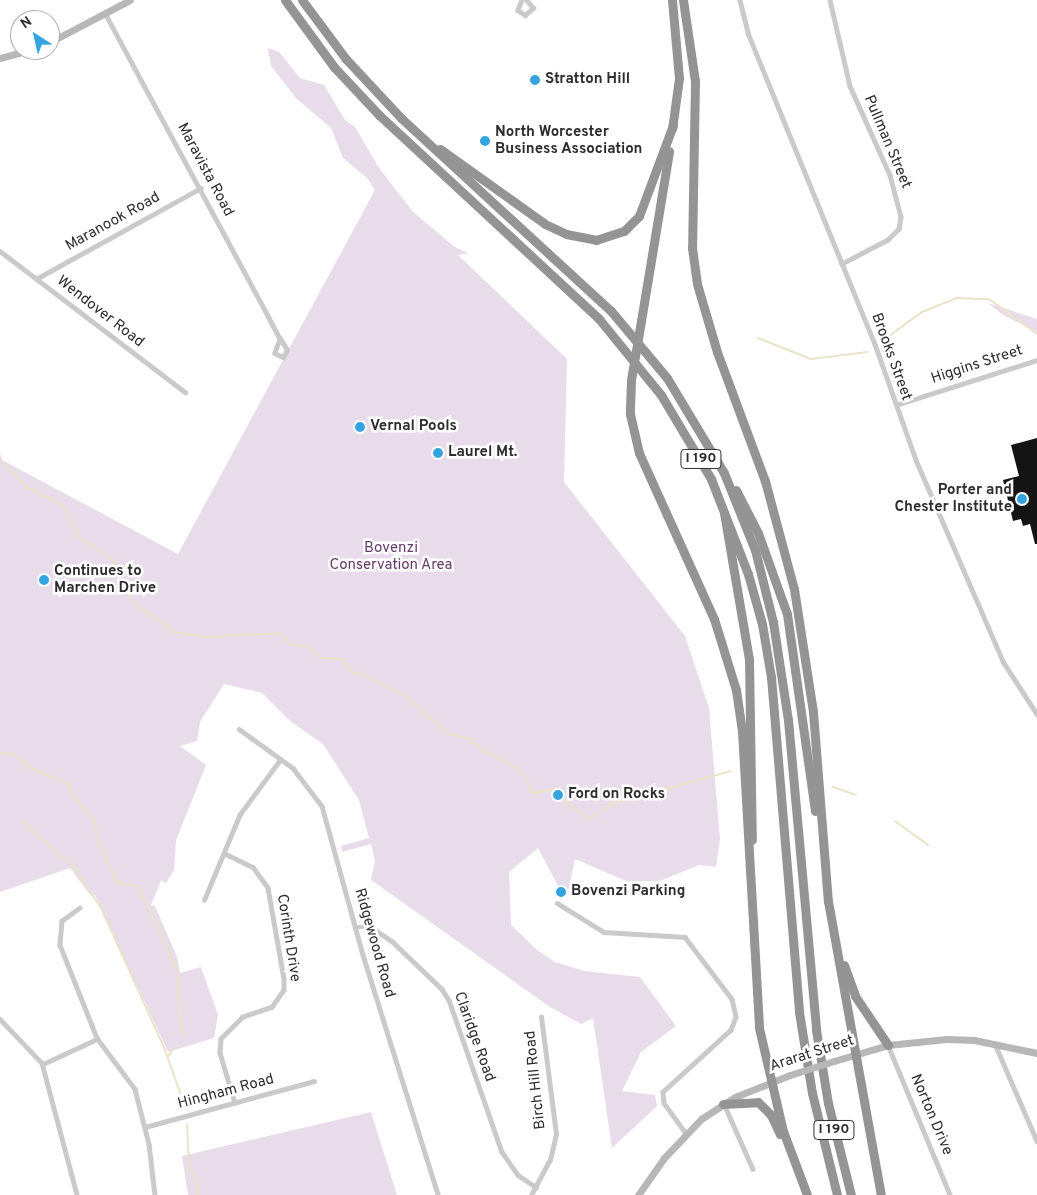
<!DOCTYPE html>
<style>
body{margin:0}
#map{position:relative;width:1037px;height:1195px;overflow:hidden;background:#fff;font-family:Overpass,sans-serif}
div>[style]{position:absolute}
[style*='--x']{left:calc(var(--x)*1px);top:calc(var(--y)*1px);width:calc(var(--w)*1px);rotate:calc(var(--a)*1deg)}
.green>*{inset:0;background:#e8dbea}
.stream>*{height:2px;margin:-1px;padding:0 1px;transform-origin:1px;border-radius:1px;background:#eae3c7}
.building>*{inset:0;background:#141414}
.street>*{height:4.5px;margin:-2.25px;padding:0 2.25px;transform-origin:2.25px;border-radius:2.25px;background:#cacaca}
.secondary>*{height:7px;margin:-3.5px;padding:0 3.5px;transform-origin:3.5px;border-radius:3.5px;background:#b7b7b7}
.highway>*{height:9px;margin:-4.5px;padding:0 4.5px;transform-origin:4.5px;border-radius:4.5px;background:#949494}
.secondary-bridge>*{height:7px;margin:-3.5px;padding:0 3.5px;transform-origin:3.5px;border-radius:3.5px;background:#b7b7b7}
.highway-bridge>*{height:9px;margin:-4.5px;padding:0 4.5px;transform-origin:4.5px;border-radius:4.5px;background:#949494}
.dots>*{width:14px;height:14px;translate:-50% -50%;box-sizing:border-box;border:2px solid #fff;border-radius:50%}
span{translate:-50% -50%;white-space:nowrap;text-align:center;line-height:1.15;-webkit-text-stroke:5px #fff;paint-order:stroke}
.shield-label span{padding:1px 4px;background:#fff;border:1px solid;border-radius:4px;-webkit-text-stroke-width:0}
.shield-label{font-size:14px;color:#2d2d2d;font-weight:700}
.poi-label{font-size:15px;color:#2d2d2d;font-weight:700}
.left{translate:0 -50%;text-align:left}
.right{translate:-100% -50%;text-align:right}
.street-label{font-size:15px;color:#2d2d2d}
.park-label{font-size:15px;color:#653c67}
.north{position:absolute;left:10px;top:10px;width:50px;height:50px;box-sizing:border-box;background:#fff;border:1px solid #ababab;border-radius:50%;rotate:325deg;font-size:14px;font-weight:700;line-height:20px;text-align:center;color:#2d2d2d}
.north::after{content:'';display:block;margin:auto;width:18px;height:22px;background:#34a3df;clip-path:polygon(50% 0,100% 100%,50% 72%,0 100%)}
</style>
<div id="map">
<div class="green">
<div style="clip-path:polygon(268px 48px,279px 52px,300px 78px,324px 85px,345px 120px,355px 127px,379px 168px,413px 212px,455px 247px,468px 253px,458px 255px,567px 359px,564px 482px,685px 636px,709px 708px,720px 839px,716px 867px,699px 865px,660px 881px,626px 881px,575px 859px,568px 891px,558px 886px,538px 848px,509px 872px,511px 925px,537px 950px,555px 962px,584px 971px,640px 977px,676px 1026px,641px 1052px,622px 1091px,655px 1095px,657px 1106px,612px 1148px,593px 1018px,581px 1024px,550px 1007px,371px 880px,375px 861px,371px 844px,342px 852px,341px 846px,369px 838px,359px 800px,323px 744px,290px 721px,262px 693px,224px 684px,200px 722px,197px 741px,180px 746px,206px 765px,176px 840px,174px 870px,166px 883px,161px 880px,151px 905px,155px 906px,177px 957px,180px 973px,201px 967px,218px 1015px,214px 1038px,168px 1052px,95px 895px,91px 896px,70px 868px,0 892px,0 453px,2px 460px,178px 554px,375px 190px,367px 178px,343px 158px,331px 128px,296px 98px,271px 66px)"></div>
<div style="clip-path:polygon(988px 303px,1037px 319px,1037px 332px,1003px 315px)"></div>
<div style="clip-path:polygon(371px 1112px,397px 1195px,188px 1195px,182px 1156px)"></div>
</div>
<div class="stream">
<div style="--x:758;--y:338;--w:57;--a:21.6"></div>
<div style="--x:811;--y:359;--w:57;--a:-7"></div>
<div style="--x:884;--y:347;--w:12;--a:-66"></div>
<div style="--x:889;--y:336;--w:41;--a:-36"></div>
<div style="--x:922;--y:312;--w:37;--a:-22"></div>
<div style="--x:956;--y:298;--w:33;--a:2"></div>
<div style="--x:989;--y:299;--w:59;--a:36.1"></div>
<div style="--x:0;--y:461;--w:37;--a:44"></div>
<div style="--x:27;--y:487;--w:40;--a:26.6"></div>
<div style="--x:63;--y:505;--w:36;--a:63"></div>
<div style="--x:79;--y:537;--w:41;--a:34.1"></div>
<div style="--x:113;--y:560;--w:45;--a:65.1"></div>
<div style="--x:132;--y:601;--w:52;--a:36.4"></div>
<div style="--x:174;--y:632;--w:33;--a:9"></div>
<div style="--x:207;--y:637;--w:73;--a:-3.1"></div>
<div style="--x:280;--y:633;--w:17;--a:45"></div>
<div style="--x:292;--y:645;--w:17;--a:7"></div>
<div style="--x:309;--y:647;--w:17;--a:40"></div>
<div style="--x:322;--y:658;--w:20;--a:3"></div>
<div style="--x:342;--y:659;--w:18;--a:52"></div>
<div style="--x:353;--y:673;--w:9;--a:6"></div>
<div style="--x:362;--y:674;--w:49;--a:26.6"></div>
<div style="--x:406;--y:696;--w:55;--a:42.1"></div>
<div style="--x:447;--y:733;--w:25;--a:14"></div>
<div style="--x:471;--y:739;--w:16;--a:45"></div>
<div style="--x:482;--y:750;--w:22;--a:24"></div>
<div style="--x:502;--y:759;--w:28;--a:35"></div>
<div style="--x:525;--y:775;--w:19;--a:69"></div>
<div style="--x:532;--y:793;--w:18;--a:-9"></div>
<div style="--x:550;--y:790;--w:49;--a:36.6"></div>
<div style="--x:589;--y:819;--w:27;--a:-33"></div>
<div style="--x:612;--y:804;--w:123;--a:-15.5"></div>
<div style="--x:0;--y:753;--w:13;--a:4"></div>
<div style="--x:13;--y:754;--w:23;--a:38"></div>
<div style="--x:31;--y:768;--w:40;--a:23.4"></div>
<div style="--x:68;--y:784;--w:17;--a:65"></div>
<div style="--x:75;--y:799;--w:30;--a:48"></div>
<div style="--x:95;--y:821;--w:18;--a:84"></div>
<div style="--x:97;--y:839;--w:49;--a:64.5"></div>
<div style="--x:118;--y:883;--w:20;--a:9"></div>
<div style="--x:138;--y:886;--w:90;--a:65.1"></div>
<div style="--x:176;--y:968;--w:69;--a:85"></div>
<div style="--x:833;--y:787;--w:24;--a:19"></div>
<div style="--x:895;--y:821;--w:41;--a:36"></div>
<div style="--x:23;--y:822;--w:68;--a:41.4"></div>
<div style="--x:74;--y:867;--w:49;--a:56.6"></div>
<div style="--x:101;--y:908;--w:156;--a:65.7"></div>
<div style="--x:165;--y:1050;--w:57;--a:70.6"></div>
<div style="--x:168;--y:1057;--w:9;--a:-58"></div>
<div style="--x:187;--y:1125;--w:43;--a:87.3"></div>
<div style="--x:189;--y:1168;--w:17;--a:57"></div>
<div style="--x:198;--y:1182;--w:13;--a:94"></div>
</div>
<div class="building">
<div style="clip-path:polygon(1037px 438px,1037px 544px,1035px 544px,1030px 524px,1023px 526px,1021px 519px,1013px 521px,1003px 480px,1019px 476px,1011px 445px)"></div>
</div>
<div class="street">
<div style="--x:522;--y:0;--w:11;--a:112"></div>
<div style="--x:518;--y:10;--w:9;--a:36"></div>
<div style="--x:525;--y:15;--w:11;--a:-41"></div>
<div style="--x:533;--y:8;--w:11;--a:-131"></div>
<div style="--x:740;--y:0;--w:34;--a:76"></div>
<div style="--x:748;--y:33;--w:336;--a:67.8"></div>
<div style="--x:875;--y:344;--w:123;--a:70.5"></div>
<div style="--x:916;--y:460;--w:221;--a:66.6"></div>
<div style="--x:1004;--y:663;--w:61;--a:57.1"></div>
<div style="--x:830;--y:0;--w:88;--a:76.9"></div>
<div style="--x:850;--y:86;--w:98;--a:65.8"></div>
<div style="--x:890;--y:175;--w:43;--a:75.3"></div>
<div style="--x:901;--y:217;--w:12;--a:99"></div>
<div style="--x:899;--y:229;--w:16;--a:135"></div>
<div style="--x:888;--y:240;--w:52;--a:152.4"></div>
<div style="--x:105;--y:13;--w:346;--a:61.7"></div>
<div style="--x:269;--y:318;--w:24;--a:62"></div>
<div style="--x:280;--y:339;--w:15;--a:110"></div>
<div style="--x:275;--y:353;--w:9;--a:27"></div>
<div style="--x:283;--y:357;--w:8;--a:-60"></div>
<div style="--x:287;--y:350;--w:13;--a:-122"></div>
<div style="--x:0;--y:251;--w:233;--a:37.3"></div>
<div style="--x:36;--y:279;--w:188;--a:-28.9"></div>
<div style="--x:896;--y:405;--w:148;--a:-17.7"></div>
<div style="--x:239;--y:729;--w:67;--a:35.8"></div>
<div style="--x:293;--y:768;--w:48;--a:52.7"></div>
<div style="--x:322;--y:806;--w:155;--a:74.6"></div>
<div style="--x:363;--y:955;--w:251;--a:72.6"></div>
<div style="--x:224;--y:853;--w:32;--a:26"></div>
<div style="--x:253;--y:867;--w:26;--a:54"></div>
<div style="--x:268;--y:888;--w:92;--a:80"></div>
<div style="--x:284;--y:979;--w:11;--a:90"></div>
<div style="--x:284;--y:990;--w:21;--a:125"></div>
<div style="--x:272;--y:1007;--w:31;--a:161"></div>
<div style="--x:243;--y:1017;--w:31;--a:135"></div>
<div style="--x:221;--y:1039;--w:14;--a:94"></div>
<div style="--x:220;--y:1053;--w:52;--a:73.3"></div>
<div style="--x:204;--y:900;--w:93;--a:-67.3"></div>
<div style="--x:240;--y:814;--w:67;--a:-53.5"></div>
<div style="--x:557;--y:903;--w:55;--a:31.7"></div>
<div style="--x:604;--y:932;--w:81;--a:3.5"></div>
<div style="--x:685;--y:937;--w:78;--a:52.8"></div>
<div style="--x:732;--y:999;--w:18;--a:77"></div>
<div style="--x:736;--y:1017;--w:14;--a:111"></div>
<div style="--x:731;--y:1030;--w:92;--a:137.6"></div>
<div style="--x:663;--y:1092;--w:11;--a:85"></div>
<div style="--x:664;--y:1103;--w:37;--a:54"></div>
<div style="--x:80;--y:908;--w:22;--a:144"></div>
<div style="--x:62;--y:921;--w:24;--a:95"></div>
<div style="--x:60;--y:945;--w:100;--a:68.3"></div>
<div style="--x:97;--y:1038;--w:64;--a:53.3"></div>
<div style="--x:135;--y:1089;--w:57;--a:75.7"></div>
<div style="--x:149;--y:1144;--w:51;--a:83.3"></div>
<div style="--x:356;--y:927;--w:15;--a:0"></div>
<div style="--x:371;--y:927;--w:27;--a:34"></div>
<div style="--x:393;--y:942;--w:68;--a:43.8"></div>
<div style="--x:442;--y:989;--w:13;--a:58"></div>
<div style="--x:449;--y:1000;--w:161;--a:70.8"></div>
<div style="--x:502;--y:1152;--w:28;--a:55"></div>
<div style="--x:518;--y:1175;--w:22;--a:34"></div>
<div style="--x:0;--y:1019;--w:61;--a:46.3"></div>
<div style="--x:42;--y:1063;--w:137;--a:75.1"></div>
<div style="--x:995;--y:1044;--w:106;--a:66.6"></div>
<div style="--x:888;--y:1045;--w:162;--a:67.5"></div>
<div style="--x:43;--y:1064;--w:60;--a:-24.8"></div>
<div style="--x:724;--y:1104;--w:71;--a:66"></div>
<div style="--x:145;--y:1127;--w:175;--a:-15.2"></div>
<div style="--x:531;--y:1195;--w:40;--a:-62"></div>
<div style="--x:550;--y:1160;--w:27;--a:-77"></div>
<div style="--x:556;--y:1134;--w:118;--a:-97.3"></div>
</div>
<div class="secondary">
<div style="--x:50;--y:42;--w:90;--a:-27.7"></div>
<div style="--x:0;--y:58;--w:31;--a:-15"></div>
<div style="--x:834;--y:1061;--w:56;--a:-16.5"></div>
<div style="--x:888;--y:1045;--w:59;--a:-5.8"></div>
<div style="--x:947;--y:1039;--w:27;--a:2"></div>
<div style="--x:974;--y:1040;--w:64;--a:11.7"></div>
<div style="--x:638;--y:1195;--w:45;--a:-54.9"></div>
<div style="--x:664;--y:1158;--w:54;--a:-46.5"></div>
<div style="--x:701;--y:1119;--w:40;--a:-32.9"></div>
<div style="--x:735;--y:1097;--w:59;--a:-21.8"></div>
</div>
<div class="highway">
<div style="--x:285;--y:0;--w:83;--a:53.8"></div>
<div style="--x:334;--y:67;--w:66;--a:46.8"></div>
<div style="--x:379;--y:115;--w:300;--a:42.8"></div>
<div style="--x:599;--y:319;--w:98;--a:50.8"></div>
<div style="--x:661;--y:395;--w:98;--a:59.2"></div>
<div style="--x:711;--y:479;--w:102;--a:68.7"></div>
<div style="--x:748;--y:574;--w:52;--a:74.4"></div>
<div style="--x:762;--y:624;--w:54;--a:80.4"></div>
<div style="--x:771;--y:677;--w:336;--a:85.2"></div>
<div style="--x:799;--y:1012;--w:82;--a:80.9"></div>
<div style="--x:812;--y:1093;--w:105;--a:76.2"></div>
<div style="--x:302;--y:0;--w:74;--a:53.3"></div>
<div style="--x:346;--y:59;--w:81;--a:47"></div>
<div style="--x:401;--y:118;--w:285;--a:42.6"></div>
<div style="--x:611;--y:311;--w:87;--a:50.1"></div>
<div style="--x:667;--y:378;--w:111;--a:59"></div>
<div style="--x:724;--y:473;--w:83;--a:68.1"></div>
<div style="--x:755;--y:550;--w:74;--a:76"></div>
<div style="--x:773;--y:622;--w:99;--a:81.3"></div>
<div style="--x:788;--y:720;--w:311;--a:84.8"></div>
<div style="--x:816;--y:1030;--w:74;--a:80.7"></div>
<div style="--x:828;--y:1103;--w:95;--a:76"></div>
<div style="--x:672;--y:0;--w:78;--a:84.9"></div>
<div style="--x:679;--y:78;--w:51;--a:97.8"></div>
<div style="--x:683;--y:0;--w:82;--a:81.6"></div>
<div style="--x:695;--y:81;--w:167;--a:91"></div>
<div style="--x:692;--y:248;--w:36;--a:82"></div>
<div style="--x:697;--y:284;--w:71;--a:73.6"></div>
<div style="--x:717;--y:352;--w:138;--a:69.6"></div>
<div style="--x:765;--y:481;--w:112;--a:75"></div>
<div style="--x:794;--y:589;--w:124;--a:81.2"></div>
<div style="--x:813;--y:712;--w:190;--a:85.5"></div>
<div style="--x:828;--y:901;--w:299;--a:79.8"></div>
<div style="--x:440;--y:149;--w:129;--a:35.5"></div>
<div style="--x:545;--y:224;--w:23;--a:25"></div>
<div style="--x:566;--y:234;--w:31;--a:11"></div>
<div style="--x:596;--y:240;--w:29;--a:-18"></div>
<div style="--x:624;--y:231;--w:21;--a:-45"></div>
<div style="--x:639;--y:216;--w:97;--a:-69.5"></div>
<div style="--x:641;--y:321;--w:172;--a:-80.6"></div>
<div style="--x:631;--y:380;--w:34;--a:92"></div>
<div style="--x:630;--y:414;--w:40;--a:77"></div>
<div style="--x:639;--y:453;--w:182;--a:65.7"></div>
<div style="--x:714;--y:619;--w:74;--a:72.8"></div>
<div style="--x:736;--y:690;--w:41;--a:81.7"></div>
<div style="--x:742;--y:731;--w:297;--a:86.7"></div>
<div style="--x:759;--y:1028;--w:106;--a:76.9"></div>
<div style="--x:783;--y:1131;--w:68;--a:69.4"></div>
<div style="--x:736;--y:490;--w:48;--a:62.9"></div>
<div style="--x:758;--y:533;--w:86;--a:70.3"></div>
<div style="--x:787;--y:614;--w:199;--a:81.9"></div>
<div style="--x:724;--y:513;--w:148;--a:80.3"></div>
<div style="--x:749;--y:659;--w:181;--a:89.1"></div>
<div style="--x:844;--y:965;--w:33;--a:70"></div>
<div style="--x:855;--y:996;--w:59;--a:56"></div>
<div style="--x:723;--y:1104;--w:35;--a:-3"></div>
<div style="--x:758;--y:1102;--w:18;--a:45"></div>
<div style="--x:771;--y:1115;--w:21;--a:65"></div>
</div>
<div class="secondary-bridge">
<div style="--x:790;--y:1075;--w:46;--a:-17.7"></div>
</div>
<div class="highway-bridge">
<div style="--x:631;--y:380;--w:60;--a:-80.4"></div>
</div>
<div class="dots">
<div style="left:535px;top:80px;background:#34a3df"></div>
<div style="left:485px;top:141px;background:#34a3df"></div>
<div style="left:360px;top:427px;background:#34a3df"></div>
<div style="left:438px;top:453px;background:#34a3df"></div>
<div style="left:1022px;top:499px;background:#34a3df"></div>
<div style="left:44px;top:580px;background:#34a3df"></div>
<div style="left:558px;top:795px;background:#34a3df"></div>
<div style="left:561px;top:892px;background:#34a3df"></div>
</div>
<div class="shield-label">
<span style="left:701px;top:459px">I 190</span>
<span style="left:834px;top:1130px">I 190</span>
</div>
<div class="poi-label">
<span class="left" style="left:545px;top:80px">Stratton Hill</span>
<span class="left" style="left:495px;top:141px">North Worcester<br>Business Association</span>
<span class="left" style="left:370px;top:427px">Vernal Pools</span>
<span class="left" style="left:448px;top:453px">Laurel Mt.</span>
<span class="right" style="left:1012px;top:499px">Porter and<br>Chester Institute</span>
<span class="left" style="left:54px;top:580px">Continues to<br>Marchen Drive</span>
<span class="left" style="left:568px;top:795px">Ford on Rocks</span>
<span class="left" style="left:571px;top:892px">Bovenzi Parking</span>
</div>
<div class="street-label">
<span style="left:887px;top:142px;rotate:67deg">Pullman Street</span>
<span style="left:205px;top:170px;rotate:62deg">Maravista Road</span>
<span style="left:113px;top:222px;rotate:-29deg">Maranook Road</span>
<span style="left:100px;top:312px;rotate:38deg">Wendover Road</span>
<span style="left:891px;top:357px;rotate:70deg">Brooks Street</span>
<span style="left:977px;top:365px;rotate:-18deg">Higgins Street</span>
<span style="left:288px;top:938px;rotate:81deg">Corinth Drive</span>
<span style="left:374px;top:943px;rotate:74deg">Ridgewood Road</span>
<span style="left:474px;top:1037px;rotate:70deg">Claridge Road</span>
<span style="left:812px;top:1054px;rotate:-18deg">Ararat Street</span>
<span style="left:536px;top:1080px;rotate:-96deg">Birch Hill Road</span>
<span style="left:226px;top:1092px;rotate:-15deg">Hingham Road</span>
<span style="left:931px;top:1115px;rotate:67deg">Norton Drive</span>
</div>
<div class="park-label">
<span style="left:391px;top:557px">Bovenzi<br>Conservation Area</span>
</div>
<div class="north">N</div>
</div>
